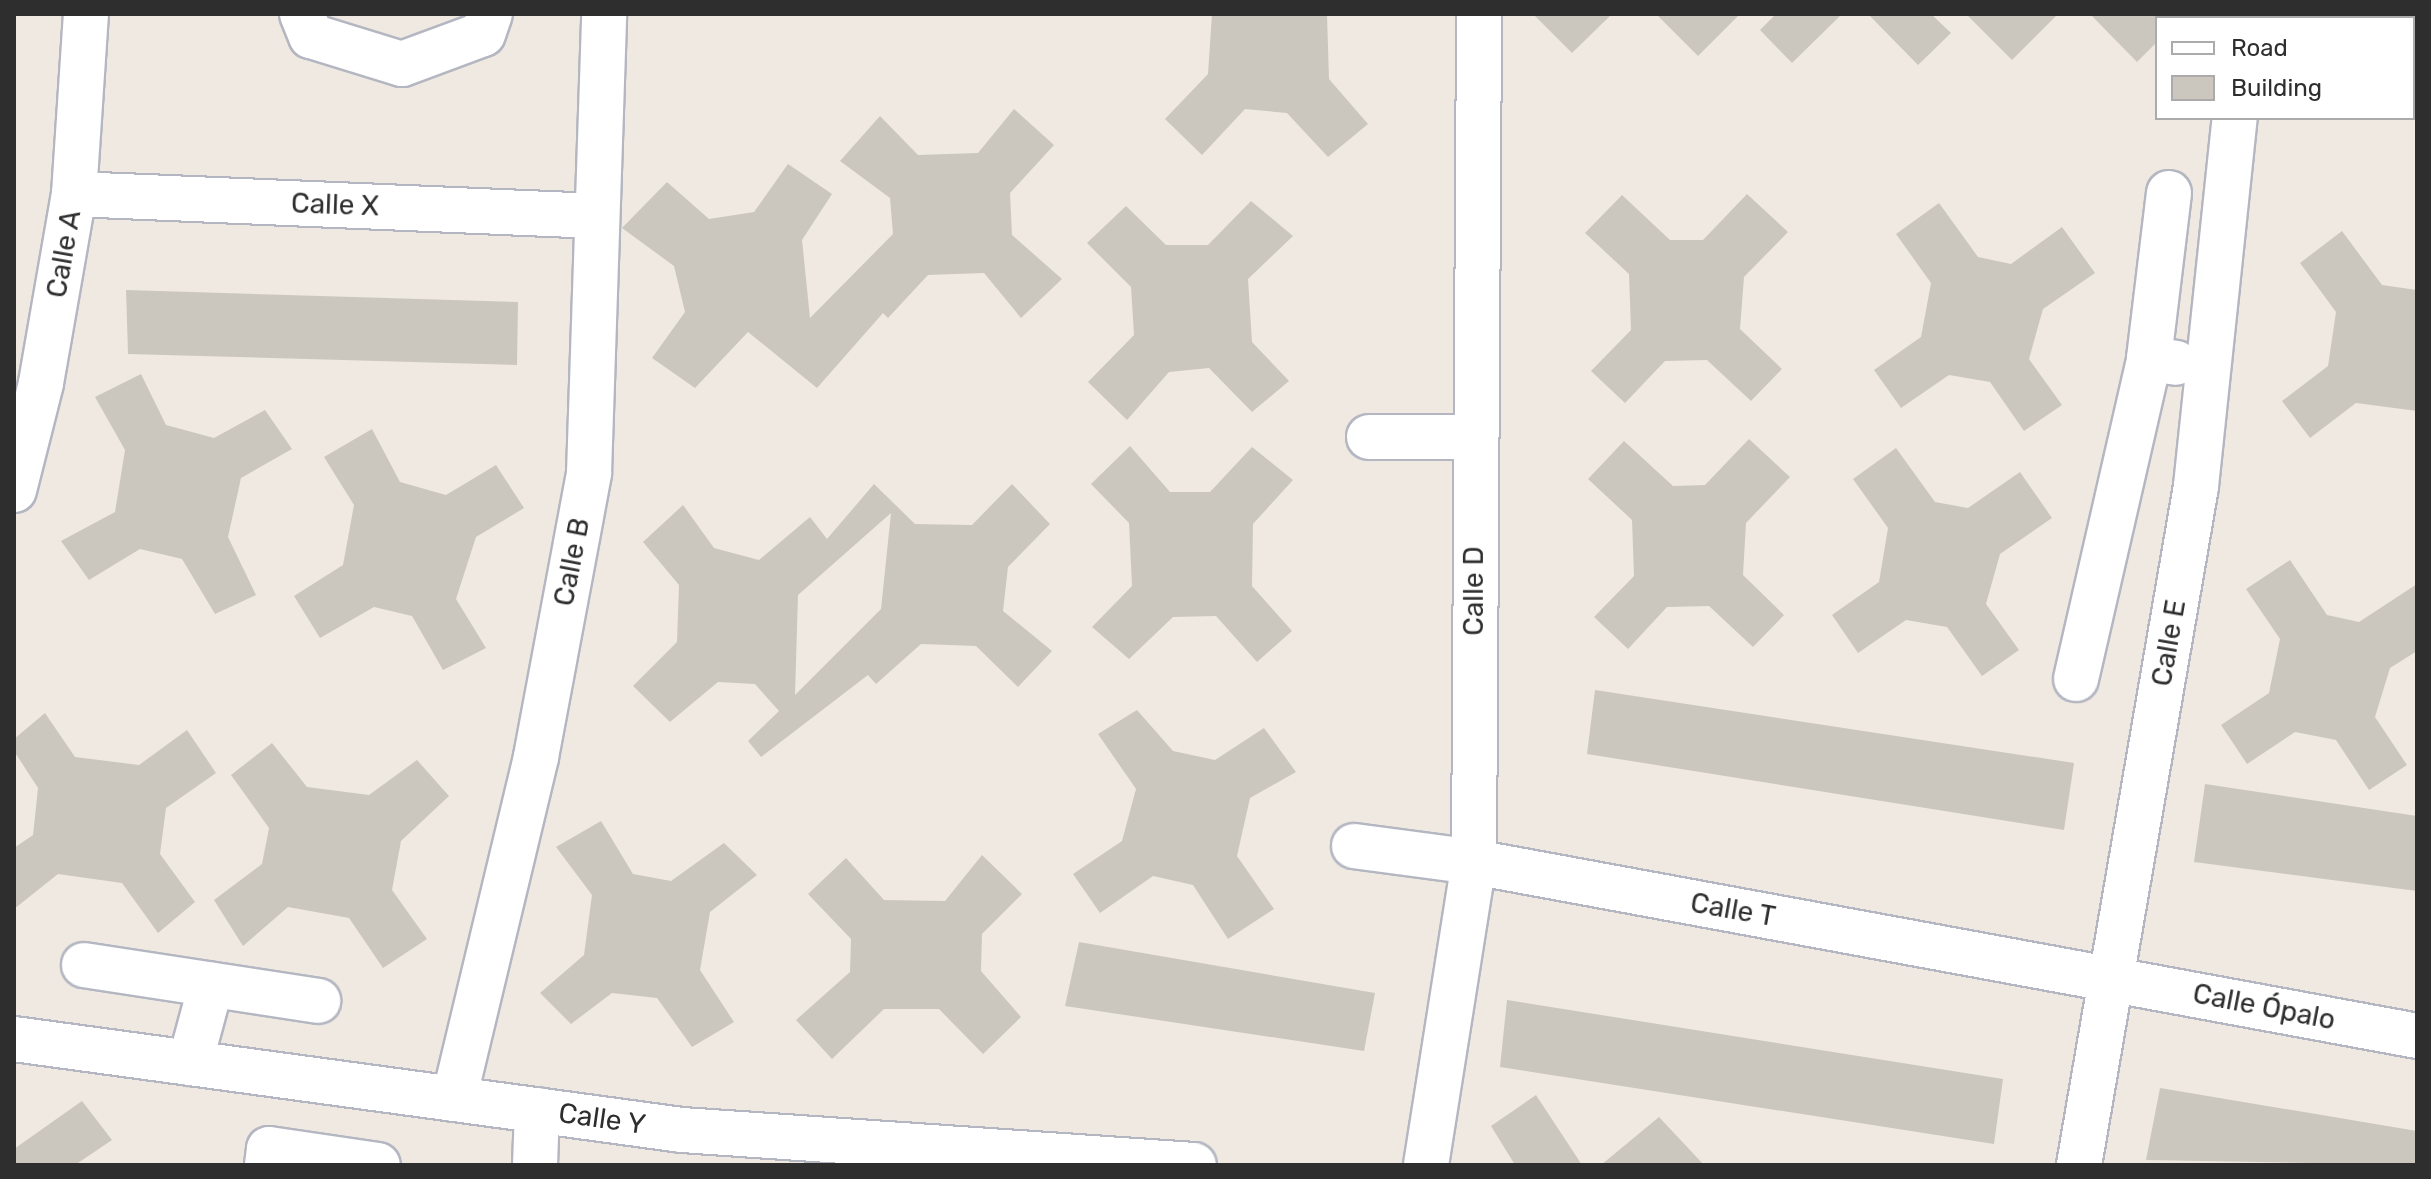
<!DOCTYPE html>
<meta charset="utf-8">
<style>
body{margin:0}
#map{position:relative;width:2431px;height:1179px;overflow:hidden;background:#efe9e1;font-family:Rubik,sans-serif}
div>[style]{position:absolute}
[style*='--x']{left:calc(var(--x)*1px);top:calc(var(--y)*1px);width:calc(var(--w)*1px);rotate:calc(var(--a)*1deg)}
.building>*{inset:0;background:#cbc7bf}
.roads{filter:drop-shadow(2px 0 #b4b7c1) drop-shadow(-2px 0 #b4b7c1) drop-shadow(0 2px #b4b7c1) drop-shadow(0 -2px #b4b7c1)}
.minor>*{height:44px;margin:-22px;padding:0 22px;transform-origin:22px;border-radius:22px;background:#fff}
span{translate:-50% -50%;white-space:nowrap;text-align:center;line-height:1.15;-webkit-text-stroke:6px #fff;paint-order:stroke}
.street-label{font-size:28px;color:#2e2e2e}
.frame{position:absolute;inset:0;border:16px solid #2e2e2e;pointer-events:none}
.legend{position:absolute;left:2155px;top:16px;width:260px;height:104px;box-sizing:border-box;background:#fff;border:2px solid #ababab;margin:0;padding:10px 14px;list-style:none;font-size:24px;color:#2e2e2e}
.legend li{display:flex;align-items:center;gap:16px;height:40px}
.legend b{width:40px;border:2px solid #ababab}
</style>
<div id="map">
<div class="building">
<div style="clip-path:polygon(1212px 14px,1327px 14px,1329px 79px,1368px 124px,1328px 157px,1287px 113px,1245px 109px,1202px 155px,1165px 119px,1208px 74px)"></div>
<div style="clip-path:polygon(1533px 14px,1612px 14px,1572px 53px)"></div>
<div style="clip-path:polygon(1656px 14px,1740px 14px,1698px 56px)"></div>
<div style="clip-path:polygon(1776px 14px,1842px 14px,1792px 63px,1760px 30px)"></div>
<div style="clip-path:polygon(1868px 14px,1931px 14px,1951px 33px,1918px 65px)"></div>
<div style="clip-path:polygon(1966px 14px,2058px 14px,2012px 60px)"></div>
<div style="clip-path:polygon(2090px 14px,2157px 14px,2157px 42px,2137px 62px)"></div>
<div style="clip-path:polygon(1014px 109px,1054px 145px,1010px 193px,1012px 235px,1062px 279px,1021px 318px,984px 273px,928px 275px,888px 318px,883px 313px,817px 388px,748px 332px,695px 388px,652px 358px,685px 312px,674px 266px,622px 228px,667px 182px,709px 219px,754px 212px,788px 164px,832px 194px,802px 240px,810px 318px,893px 234px,890px 198px,840px 161px,880px 116px,918px 155px,978px 153px)"></div>
<div style="clip-path:polygon(1747px 194px,1788px 232px,1744px 277px,1740px 329px,1782px 369px,1751px 401px,1707px 360px,1665px 361px,1625px 403px,1591px 371px,1631px 330px,1629px 274px,1585px 233px,1622px 195px,1670px 240px,1703px 240px)"></div>
<div style="clip-path:polygon(1251px 201px,1293px 236px,1248px 279px,1252px 342px,1289px 381px,1252px 412px,1209px 368px,1169px 372px,1127px 420px,1088px 382px,1134px 335px,1131px 287px,1087px 243px,1126px 206px,1166px 245px,1208px 245px)"></div>
<div style="clip-path:polygon(1939px 203px,1978px 257px,2011px 264px,2062px 227px,2095px 273px,2043px 309px,2029px 359px,2062px 405px,2024px 431px,1990px 382px,1949px 375px,1901px 408px,1874px 370px,1921px 337px,1931px 283px,1896px 234px)"></div>
<div style="clip-path:polygon(2342px 231px,2382px 285px,2417px 290px,2417px 411px,2356px 403px,2310px 438px,2282px 401px,2328px 366px,2336px 312px,2300px 263px)"></div>
<div style="clip-path:polygon(126px 290px,518px 302px,517px 365px,128px 354px)"></div>
<div style="clip-path:polygon(141px 374px,166px 425px,214px 438px,265px 410px,292px 449px,241px 478px,228px 537px,256px 595px,215px 614px,182px 559px,140px 549px,89px 580px,61px 541px,115px 512px,125px 450px,95px 397px)"></div>
<div style="clip-path:polygon(372px 429px,400px 482px,446px 495px,496px 465px,524px 508px,476px 537px,456px 599px,486px 648px,443px 670px,412px 616px,374px 607px,320px 638px,294px 596px,343px 565px,354px 505px,324px 457px)"></div>
<div style="clip-path:polygon(1749px 439px,1790px 477px,1746px 523px,1743px 575px,1784px 615px,1753px 647px,1709px 606px,1667px 607px,1628px 649px,1594px 617px,1634px 576px,1632px 520px,1588px 479px,1624px 441px,1673px 486px,1705px 485px)"></div>
<div style="clip-path:polygon(1130px 446px,1170px 492px,1210px 492px,1252px 447px,1293px 480px,1253px 524px,1252px 586px,1292px 631px,1257px 662px,1216px 616px,1173px 617px,1129px 659px,1092px 627px,1132px 586px,1129px 523px,1091px 484px)"></div>
<div style="clip-path:polygon(1896px 448px,1935px 502px,1968px 508px,2020px 472px,2052px 518px,2000px 554px,1986px 604px,2019px 650px,1982px 676px,1947px 627px,1906px 620px,1858px 653px,1832px 615px,1879px 582px,1888px 528px,1853px 479px)"></div>
<div style="clip-path:polygon(evenodd,874px 484px,915px 524px,972px 525px,1012px 484px,1050px 524px,1008px 567px,1003px 611px,1052px 651px,1018px 687px,976px 646px,921px 644px,876px 684px,868px 675px,761px 757px,748px 741px,779px 711px,755px 684px,718px 682px,670px 722px,633px 686px,677px 642px,679px 585px,643px 542px,683px 505px,714px 548px,759px 560px,810px 517px,827px 539px,874px 484px,891px 513px,881px 609px,795px 695px,798px 595px,891px 513px)"></div>
<div style="clip-path:polygon(2290px 560px,2327px 615px,2359px 622px,2417px 584px,2417px 651px,2390px 668px,2375px 717px,2407px 765px,2369px 790px,2336px 740px,2295px 732px,2247px 764px,2221px 725px,2269px 693px,2280px 639px,2246px 589px)"></div>
<div style="clip-path:polygon(1595px 690px,2074px 763px,2064px 830px,1587px 754px)"></div>
<div style="clip-path:polygon(1137px 710px,1173px 751px,1215px 760px,1264px 728px,1296px 772px,1250px 798px,1237px 856px,1274px 909px,1228px 939px,1193px 885px,1153px 876px,1100px 913px,1073px 874px,1122px 841px,1136px 789px,1098px 734px)"></div>
<div style="clip-path:polygon(45px 713px,75px 757px,139px 765px,187px 730px,216px 773px,166px 808px,160px 854px,195px 902px,158px 933px,122px 883px,58px 874px,14px 909px,14px 848px,33px 835px,38px 788px,14px 751px,14px 739px)"></div>
<div style="clip-path:polygon(272px 743px,307px 787px,369px 795px,417px 760px,449px 796px,401px 841px,392px 890px,427px 939px,383px 968px,349px 918px,288px 907px,243px 946px,214px 900px,262px 864px,269px 828px,231px 775px)"></div>
<div style="clip-path:polygon(2205px 784px,2417px 816px,2417px 891px,2194px 862px)"></div>
<div style="clip-path:polygon(601px 821px,633px 874px,671px 881px,724px 843px,757px 875px,710px 912px,700px 970px,734px 1022px,692px 1047px,657px 998px,612px 993px,571px 1024px,540px 993px,584px 955px,592px 895px,556px 847px)"></div>
<div style="clip-path:polygon(982px 855px,1022px 894px,982px 934px,981px 971px,1021px 1017px,983px 1054px,939px 1009px,884px 1009px,832px 1059px,796px 1020px,850px 972px,851px 939px,808px 894px,846px 858px,884px 900px,945px 901px)"></div>
<div style="clip-path:polygon(1079px 942px,1375px 993px,1364px 1051px,1065px 1006px)"></div>
<div style="clip-path:polygon(1507px 1000px,2003px 1079px,1994px 1144px,1500px 1067px)"></div>
<div style="clip-path:polygon(2160px 1088px,2417px 1131px,2417px 1165px,2146px 1160px)"></div>
<div style="clip-path:polygon(1536px 1095px,1582px 1165px,1515px 1165px,1491px 1126px)"></div>
<div style="clip-path:polygon(82px 1101px,112px 1140px,75px 1165px,14px 1165px,14px 1149px)"></div>
<div style="clip-path:polygon(1659px 1117px,1704px 1165px,1601px 1165px)"></div>
</div>
<div class="roads">
<div class="minor">
<div style="--x:302;--y:14;--w:24;--a:68"></div>
<div style="--x:311;--y:36;--w:95;--a:17.1"></div>
<div style="--x:402;--y:64;--w:86;--a:-20.3"></div>
<div style="--x:483;--y:34;--w:21;--a:-71"></div>
<div style="--x:2238;--y:18;--w:4;--a:-90"></div>
<div style="--x:2169;--y:193;--w:167;--a:96.9"></div>
<div style="--x:2149;--y:359;--w:27;--a:8"></div>
<div style="--x:74;--y:194;--w:523;--a:2.41"></div>
<div style="--x:1369;--y:437;--w:105;--a:0"></div>
<div style="--x:14;--y:490;--w:110;--a:-75.8"></div>
<div style="--x:41;--y:383;--w:192;--a:-80.1"></div>
<div style="--x:74;--y:194;--w:180;--a:-86.2"></div>
<div style="--x:2076;--y:679;--w:328;--a:-77.1"></div>
<div style="--x:1354;--y:846;--w:121;--a:7.6"></div>
<div style="--x:1474;--y:862;--w:959;--a:10.45"></div>
<div style="--x:84;--y:965;--w:237;--a:8.7"></div>
<div style="--x:14;--y:1039;--w:674;--a:7.76"></div>
<div style="--x:682;--y:1130;--w:513;--a:3.91"></div>
<div style="--x:190;--y:1063;--w:81;--a:-74.9"></div>
<div style="--x:454;--y:1099;--w:352;--a:-76.5"></div>
<div style="--x:536;--y:757;--w:289;--a:-79.4"></div>
<div style="--x:589;--y:473;--w:459;--a:-88.1"></div>
<div style="--x:267;--y:1165;--w:16;--a:-83"></div>
<div style="--x:269;--y:1149;--w:110;--a:8.4"></div>
<div style="--x:535;--y:1165;--w:55;--a:-87.9"></div>
<div style="--x:1426;--y:1165;--w:307;--a:-81"></div>
<div style="--x:1474;--y:862;--w:848;--a:-89.66"></div>
<div style="--x:2079;--y:1165;--w:689;--a:-80.22"></div>
<div style="--x:2196;--y:486;--w:370;--a:-84"></div>
</div>
</div>
<div class="street-label">
<span style="left:335px;top:205px;rotate:2deg">Calle X</span>
<span style="left:64px;top:254px;rotate:-80deg">Calle A</span>
<span style="left:572px;top:562px;rotate:-79deg">Calle B</span>
<span style="left:1474px;top:591px;rotate:-90deg">Calle D</span>
<span style="left:2169px;top:643px;rotate:-80deg">Calle E</span>
<span style="left:1733px;top:910px;rotate:10deg">Calle T</span>
<span style="left:2264px;top:1007px;rotate:11deg">Calle Ópalo</span>
<span style="left:602px;top:1119px;rotate:8deg">Calle Y</span>
</div>
<div class="frame"></div>
<ul class="legend">
<li><b style="height:10px;background:#fff"></b>Road</li>
<li><b style="height:22px;background:#cbc7bf"></b>Building</li>
</ul>
</div>
